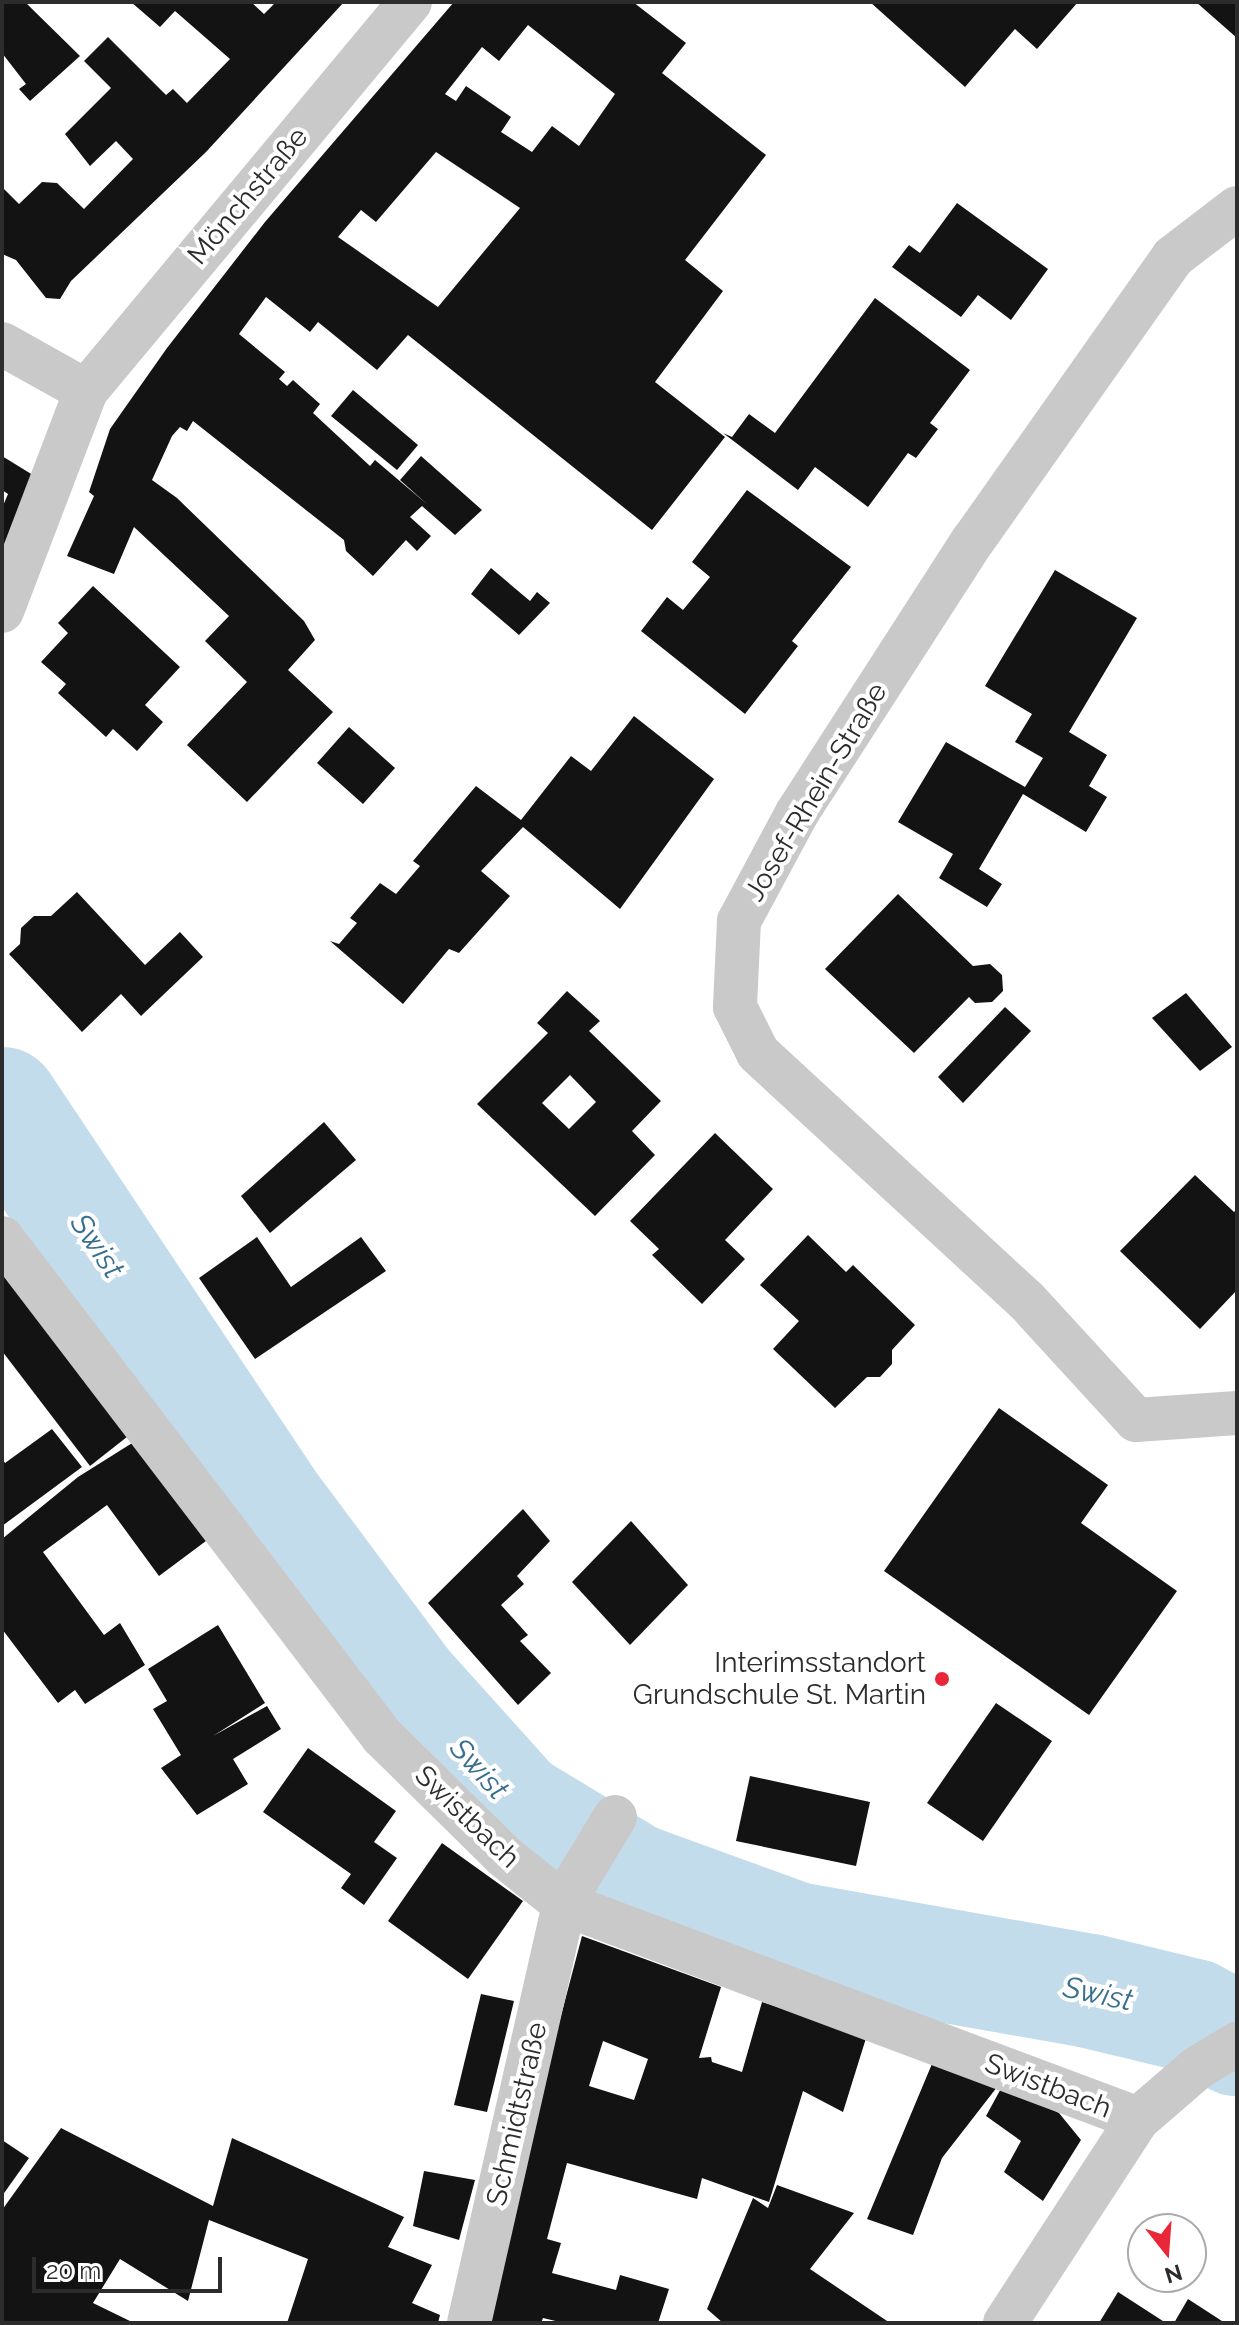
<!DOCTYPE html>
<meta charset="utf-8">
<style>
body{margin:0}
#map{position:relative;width:1239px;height:2325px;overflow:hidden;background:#fff;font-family:Raleway,sans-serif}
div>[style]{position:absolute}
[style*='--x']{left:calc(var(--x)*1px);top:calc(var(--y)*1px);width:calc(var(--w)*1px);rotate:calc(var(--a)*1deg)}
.river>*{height:114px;margin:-57px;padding:0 57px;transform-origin:57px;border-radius:57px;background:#c3dceb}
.building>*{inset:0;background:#131313}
.minor>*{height:44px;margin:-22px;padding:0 22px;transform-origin:22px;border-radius:22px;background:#c9c9c9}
.dots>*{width:22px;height:22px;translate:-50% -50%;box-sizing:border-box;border:4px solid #fff;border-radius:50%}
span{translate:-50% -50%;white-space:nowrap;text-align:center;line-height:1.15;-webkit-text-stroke:8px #fff;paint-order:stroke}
.street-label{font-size:28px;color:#2c2c2c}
.poi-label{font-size:28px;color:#2c2c2c}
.right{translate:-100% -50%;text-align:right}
.water-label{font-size:30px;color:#386f8f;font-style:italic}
.frame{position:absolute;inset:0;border:4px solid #2c2c2c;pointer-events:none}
.north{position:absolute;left:1127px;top:2213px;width:80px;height:80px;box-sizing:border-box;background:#fff;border:2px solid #ababab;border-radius:50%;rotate:163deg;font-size:22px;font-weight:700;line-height:32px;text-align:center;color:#2c2c2c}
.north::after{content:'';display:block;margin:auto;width:28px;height:36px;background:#ea2639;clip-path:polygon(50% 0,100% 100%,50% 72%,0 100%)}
.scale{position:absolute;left:32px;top:2257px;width:190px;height:36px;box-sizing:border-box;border:4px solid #2c2c2c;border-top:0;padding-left:10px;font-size:24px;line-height:28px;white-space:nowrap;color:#2c2c2c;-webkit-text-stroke:6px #fff;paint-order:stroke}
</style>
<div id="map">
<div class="river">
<div style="--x:2;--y:1104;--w:475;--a:56.3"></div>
<div style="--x:265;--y:1499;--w:236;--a:53.3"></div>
<div style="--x:406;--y:1688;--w:161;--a:48"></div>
<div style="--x:514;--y:1808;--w:139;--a:31.2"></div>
<div style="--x:633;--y:1880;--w:172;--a:20"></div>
<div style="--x:795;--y:1939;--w:300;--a:10"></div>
<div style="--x:1090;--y:1991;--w:106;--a:13.6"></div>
<div style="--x:1193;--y:2016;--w:50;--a:27.6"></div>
</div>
<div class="building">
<div style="clip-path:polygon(2px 2px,25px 2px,80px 56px,30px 101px,19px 89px,26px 84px,2px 53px)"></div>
<div style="clip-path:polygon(131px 2px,251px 2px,264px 14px,276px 2px,344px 2px,206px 152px,71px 281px,60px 299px,46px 298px,16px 260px,2px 254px,2px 187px,19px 204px,42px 182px,57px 183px,84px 209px,133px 159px,116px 141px,90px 166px,65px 134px,111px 88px,84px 61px,108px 37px,166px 95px,173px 89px,187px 103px,230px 59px,175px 11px,160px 27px)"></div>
<div style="clip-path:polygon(evenodd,454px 2px,633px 2px,686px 43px,662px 73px,766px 155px,685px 260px,723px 291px,655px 382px,725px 437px,652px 530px,408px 335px,377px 370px,318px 322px,310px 332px,266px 297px,239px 334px,285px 372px,279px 379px,287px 386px,293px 380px,320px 404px,313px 413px,370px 466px,375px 460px,428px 505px,400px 480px,421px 456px,482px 510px,455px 535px,422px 506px,410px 517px,431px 536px,417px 551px,406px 540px,373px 576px,346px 551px,344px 540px,193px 421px,187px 431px,180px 427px,172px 436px,152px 480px,177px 498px,304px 621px,315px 640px,288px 670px,333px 712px,247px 802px,187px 745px,247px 682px,205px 641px,229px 616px,134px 527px,114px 574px,67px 556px,94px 496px,89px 492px,110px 429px,167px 348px,265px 222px,454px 2px,528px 25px,615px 94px,579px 146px,552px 126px,532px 152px,501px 132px,511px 117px,466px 86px,456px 101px,445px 94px,482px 47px,499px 61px,528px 25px,454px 2px,436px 152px,520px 208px,438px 307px,338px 237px,361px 210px,376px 222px,436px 152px)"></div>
<div style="clip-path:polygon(870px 2px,1078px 2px,1037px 49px,1015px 29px,965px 87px)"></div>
<div style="clip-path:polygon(1196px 2px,1237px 2px,1237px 38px)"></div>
<div style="clip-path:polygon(957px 203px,1048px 269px,1011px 320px,978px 295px,961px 317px,892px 267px,909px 245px,920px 253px)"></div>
<div style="clip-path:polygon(875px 298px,970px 370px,930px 423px,938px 429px,916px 458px,908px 453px,868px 507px,815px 467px,798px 490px,723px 433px,732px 437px,749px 414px,775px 433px)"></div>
<div style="clip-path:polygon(353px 390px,418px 445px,397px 470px,331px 416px)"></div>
<div style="clip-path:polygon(2px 456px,41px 480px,2px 577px,2px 508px,8px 494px,2px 490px)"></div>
<div style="clip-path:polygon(747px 490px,851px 567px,792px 641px,798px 646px,745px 714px,641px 631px,667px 597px,683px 610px,710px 577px,692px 562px)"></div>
<div style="clip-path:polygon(491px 568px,530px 601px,537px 592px,550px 603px,519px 635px,471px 594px)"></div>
<div style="clip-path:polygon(1055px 570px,1137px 618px,1069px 732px,1107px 755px,1089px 786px,1107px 797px,1086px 832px,1023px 794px,979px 869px,1002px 884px,987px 907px,939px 878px,953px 854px,898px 822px,946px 742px,1025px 787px,1043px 758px,1015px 742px,1032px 714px,985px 686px)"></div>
<div style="clip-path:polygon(93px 586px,180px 667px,145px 705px,163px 722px,137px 751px,113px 729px,106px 737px,58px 693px,66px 684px,41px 662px,68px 633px,58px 623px)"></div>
<div style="clip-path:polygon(634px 716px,714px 779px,620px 909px,523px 827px,481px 871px,510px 896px,459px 953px,449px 949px,403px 1004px,330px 941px,339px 944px,357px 923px,350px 918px,380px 883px,396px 894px,420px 866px,413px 861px,476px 786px,521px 820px,571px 756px,591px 771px)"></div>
<div style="clip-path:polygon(349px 727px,395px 768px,363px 804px,317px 763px)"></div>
<div style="clip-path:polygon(77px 892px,145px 965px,180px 932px,203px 957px,141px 1016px,121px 994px,82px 1032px,9px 954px,20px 944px,21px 928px,34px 916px,51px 916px)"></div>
<div style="clip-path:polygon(898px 894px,973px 966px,990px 964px,1002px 975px,1003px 991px,992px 1002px,975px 1003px,969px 997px,914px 1053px,825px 969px)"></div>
<div style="clip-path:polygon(evenodd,567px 991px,600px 1021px,589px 1031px,661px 1101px,632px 1131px,655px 1155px,595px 1216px,477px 1104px,548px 1033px,537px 1023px,567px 991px,570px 1075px,596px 1102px,569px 1129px,542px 1103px,570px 1075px)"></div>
<div style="clip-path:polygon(1186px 993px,1232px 1047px,1200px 1071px,1152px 1018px)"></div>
<div style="clip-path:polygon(1005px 1007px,1031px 1031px,963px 1103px,938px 1077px)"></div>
<div style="clip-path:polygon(324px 1122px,356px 1160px,270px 1233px,241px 1196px)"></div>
<div style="clip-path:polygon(715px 1133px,773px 1189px,725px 1240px,745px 1259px,702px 1304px,652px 1255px,659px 1249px,630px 1221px)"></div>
<div style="clip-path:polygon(1195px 1175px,1234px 1212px,1237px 1209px,1237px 1290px,1200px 1329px,1120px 1251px)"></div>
<div style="clip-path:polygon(808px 1235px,846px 1272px,853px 1265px,915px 1325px,892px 1350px,892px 1364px,880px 1377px,867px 1377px,835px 1408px,773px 1349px,799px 1321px,760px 1285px)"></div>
<div style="clip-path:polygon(257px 1237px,291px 1287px,361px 1237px,386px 1271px,255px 1359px,199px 1278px)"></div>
<div style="clip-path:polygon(2px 1260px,132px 1433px,90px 1466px,2px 1351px)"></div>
<div style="clip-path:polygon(999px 1408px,1108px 1485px,1081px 1523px,1177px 1591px,1089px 1715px,884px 1571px)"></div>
<div style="clip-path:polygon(52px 1429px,82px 1467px,2px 1526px,2px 1458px,5px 1463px)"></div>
<div style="clip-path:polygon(137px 1440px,210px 1538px,159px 1576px,107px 1505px,43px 1552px,104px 1635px,120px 1623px,145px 1665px,85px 1704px,75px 1690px,58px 1703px,2px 1629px,2px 1539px,78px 1477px)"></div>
<div style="clip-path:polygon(523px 1509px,550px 1541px,517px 1576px,524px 1584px,501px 1605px,528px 1635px,520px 1641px,551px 1673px,518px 1705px,428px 1603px)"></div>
<div style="clip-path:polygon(631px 1521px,688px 1585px,630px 1645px,572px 1582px)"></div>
<div style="clip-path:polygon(218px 1625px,265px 1703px,213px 1736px,267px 1706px,281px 1729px,233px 1759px,248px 1784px,197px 1815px,161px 1768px,181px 1755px,153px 1709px,167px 1701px,148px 1669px)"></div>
<div style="clip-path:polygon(996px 1703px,1052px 1741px,983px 1841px,927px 1803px)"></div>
<div style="clip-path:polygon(308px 1748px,396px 1811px,374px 1842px,397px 1858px,364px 1905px,341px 1888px,351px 1874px,263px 1812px)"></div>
<div style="clip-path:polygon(750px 1776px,870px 1802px,856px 1866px,736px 1841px)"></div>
<div style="clip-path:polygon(442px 1843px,523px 1901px,468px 1979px,388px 1921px)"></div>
<div style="clip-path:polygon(evenodd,582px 1936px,721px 1987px,699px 2058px,711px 2057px,712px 2062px,742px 2072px,762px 2002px,867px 2035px,843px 2112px,803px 2091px,769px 2202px,702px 2178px,697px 2199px,567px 2163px,547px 2239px,561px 2243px,552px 2273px,616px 2290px,620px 2275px,669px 2289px,658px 2323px,564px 2323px,543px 2318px,541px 2323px,480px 2323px,582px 1936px,603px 2041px,648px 2059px,634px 2100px,589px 2086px,603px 2041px)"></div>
<div style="clip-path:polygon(481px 1994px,514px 2001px,487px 2112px,454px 2105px)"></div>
<div style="clip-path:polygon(934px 2059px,1001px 2082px,942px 2158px,913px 2235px,867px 2219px)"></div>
<div style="clip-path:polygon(1004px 2083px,1059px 2113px,1081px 2140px,1043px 2201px,1004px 2172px,1021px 2141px,986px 2116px)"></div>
<div style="clip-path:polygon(61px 2128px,213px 2206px,232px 2138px,404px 2217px,388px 2247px,432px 2265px,412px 2303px,440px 2315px,438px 2323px,287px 2323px,308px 2259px,209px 2220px,188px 2301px,120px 2259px,93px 2303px,134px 2323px,2px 2323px,2px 2210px)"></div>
<div style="clip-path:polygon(2px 2140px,29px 2158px,2px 2196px)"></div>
<div style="clip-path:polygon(424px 2171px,475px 2180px,459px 2240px,413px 2226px)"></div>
<div style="clip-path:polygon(777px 2185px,854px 2213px,810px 2269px,890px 2323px,723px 2323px,707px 2309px,753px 2198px,768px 2208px)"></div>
<div style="clip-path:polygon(1118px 2292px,1166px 2323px,1099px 2323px)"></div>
<div style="clip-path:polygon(1188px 2299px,1225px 2323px,1174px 2323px)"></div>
</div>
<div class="minor">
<div style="--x:1237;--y:208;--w:81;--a:142.6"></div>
<div style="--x:1173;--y:257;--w:347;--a:125.2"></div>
<div style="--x:973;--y:540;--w:325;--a:122.8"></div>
<div style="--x:797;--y:813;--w:123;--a:118.2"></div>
<div style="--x:739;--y:921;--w:86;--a:92.7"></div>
<div style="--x:735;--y:1007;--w:51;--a:63.4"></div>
<div style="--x:758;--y:1053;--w:364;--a:42.7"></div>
<div style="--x:1026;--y:1300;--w:163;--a:47.5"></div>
<div style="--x:1136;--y:1420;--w:101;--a:-4"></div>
<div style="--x:2;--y:344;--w:96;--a:29.2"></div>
<div style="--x:2;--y:611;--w:235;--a:-69.1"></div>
<div style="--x:86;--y:391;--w:506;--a:-50.21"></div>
<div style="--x:2;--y:1238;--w:626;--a:52.65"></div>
<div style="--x:382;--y:1736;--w:171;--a:44.5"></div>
<div style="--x:504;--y:1856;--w:77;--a:38.7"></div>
<div style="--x:564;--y:1904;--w:613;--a:20.53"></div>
<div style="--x:572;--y:1888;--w:83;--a:-58.8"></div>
<div style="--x:469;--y:2323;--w:430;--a:-77.2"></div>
<div style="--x:1005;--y:2323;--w:244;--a:-56.9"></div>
<div style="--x:1138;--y:2119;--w:78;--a:-40.8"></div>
<div style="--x:1197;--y:2068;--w:47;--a:-31"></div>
</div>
<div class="dots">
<div style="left:942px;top:1679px;background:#ea2639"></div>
</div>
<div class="street-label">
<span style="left:248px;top:196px;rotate:-50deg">Mönchstraße</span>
<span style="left:816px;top:792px;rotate:-59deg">Josef-Rhein-Straße</span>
<span style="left:467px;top:1817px;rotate:44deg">Swistbach</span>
<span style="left:1048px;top:2086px;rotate:21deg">Swistbach</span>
<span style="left:517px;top:2114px;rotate:-77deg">Schmidtstraße</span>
</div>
<div class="poi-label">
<span class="right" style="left:926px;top:1679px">Interimsstandort<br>Grundschule St. Martin</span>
</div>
<div class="water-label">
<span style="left:97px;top:1246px;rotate:56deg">Swist</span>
<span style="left:479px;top:1769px;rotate:48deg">Swist</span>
<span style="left:1098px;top:1994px;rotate:12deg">Swist</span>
</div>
<div class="frame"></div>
<div class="north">N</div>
<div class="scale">20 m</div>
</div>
